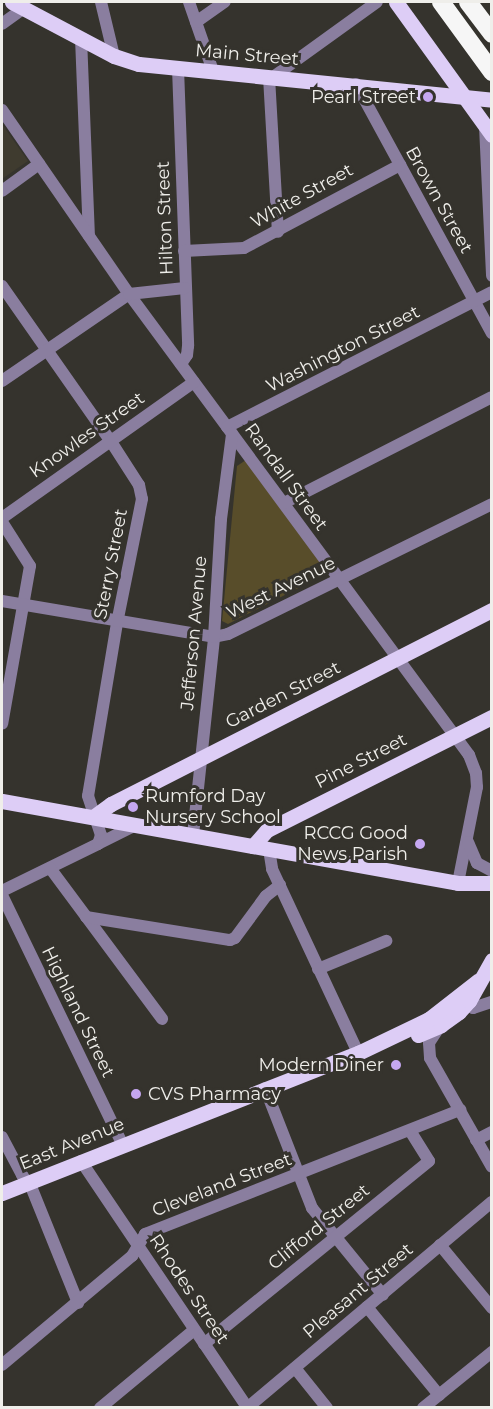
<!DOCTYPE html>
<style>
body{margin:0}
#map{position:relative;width:493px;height:1409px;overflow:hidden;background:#35332d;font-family:Montserrat,sans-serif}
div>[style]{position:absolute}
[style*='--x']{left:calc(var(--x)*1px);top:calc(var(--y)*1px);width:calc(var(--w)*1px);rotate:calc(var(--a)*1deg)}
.built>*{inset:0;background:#3f3b2f}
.green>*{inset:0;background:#584d2a}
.minor>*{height:12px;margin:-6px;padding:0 6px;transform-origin:6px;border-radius:6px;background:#8a7e9f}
.major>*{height:15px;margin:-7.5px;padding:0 7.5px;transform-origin:7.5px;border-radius:7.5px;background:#ddcdf6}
.highway>*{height:18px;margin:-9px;padding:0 9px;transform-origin:9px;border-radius:9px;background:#f6f6f6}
.dots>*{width:16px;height:16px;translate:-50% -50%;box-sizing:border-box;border:3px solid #35332d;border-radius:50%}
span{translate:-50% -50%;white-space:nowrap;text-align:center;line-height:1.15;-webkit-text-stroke:6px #35332d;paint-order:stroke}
.street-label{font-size:18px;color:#efeeea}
.poi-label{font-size:18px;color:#efeeea}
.right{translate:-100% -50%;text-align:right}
.left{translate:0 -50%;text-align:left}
.frame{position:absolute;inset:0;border:3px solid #efeeea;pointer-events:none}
</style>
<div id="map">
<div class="built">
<div style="clip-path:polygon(2px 124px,28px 161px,2px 179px)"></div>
</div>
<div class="green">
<div style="clip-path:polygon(246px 460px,324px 564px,325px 570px,322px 576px,228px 624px,222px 621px,237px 466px)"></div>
</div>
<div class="minor">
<div style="--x:101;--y:2;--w:56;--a:76.5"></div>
<div style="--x:189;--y:2;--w:73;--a:70.8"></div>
<div style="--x:196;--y:22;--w:35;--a:-35"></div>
<div style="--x:2;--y:24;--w:27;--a:-36"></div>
<div style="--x:81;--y:38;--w:198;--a:87.7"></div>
<div style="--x:178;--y:68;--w:278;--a:87.9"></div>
<div style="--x:188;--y:346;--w:9;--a:96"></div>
<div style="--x:187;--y:355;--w:11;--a:124"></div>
<div style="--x:269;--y:77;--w:155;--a:86.7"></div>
<div style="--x:273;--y:77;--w:128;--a:-35.8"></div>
<div style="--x:356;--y:84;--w:284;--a:61.4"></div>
<div style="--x:2;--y:110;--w:224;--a:55.4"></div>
<div style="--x:129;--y:294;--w:573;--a:53.59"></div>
<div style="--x:469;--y:755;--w:19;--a:69"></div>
<div style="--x:476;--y:773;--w:14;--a:86"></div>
<div style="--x:477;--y:787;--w:98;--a:101.2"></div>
<div style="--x:485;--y:126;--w:150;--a:87.3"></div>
<div style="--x:2;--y:191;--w:46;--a:-36.1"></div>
<div style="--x:184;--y:251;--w:60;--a:-2.9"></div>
<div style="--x:244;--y:248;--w:177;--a:-28"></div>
<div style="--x:2;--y:286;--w:188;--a:55"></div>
<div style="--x:110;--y:440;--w:54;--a:57.2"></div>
<div style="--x:139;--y:485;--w:14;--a:78"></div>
<div style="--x:142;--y:499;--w:126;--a:101.4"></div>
<div style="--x:117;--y:623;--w:175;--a:99.5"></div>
<div style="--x:88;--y:796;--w:41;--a:71.6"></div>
<div style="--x:101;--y:835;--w:9;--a:108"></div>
<div style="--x:98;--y:844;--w:107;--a:153.9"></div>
<div style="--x:2;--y:381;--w:154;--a:-34.4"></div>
<div style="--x:129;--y:294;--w:56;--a:-6.1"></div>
<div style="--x:227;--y:427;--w:297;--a:-27"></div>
<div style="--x:284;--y:503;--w:233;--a:-27"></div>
<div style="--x:2;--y:518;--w:235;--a:-35.3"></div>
<div style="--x:2;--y:522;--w:52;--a:57.5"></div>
<div style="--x:30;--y:566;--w:160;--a:100"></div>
<div style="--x:2;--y:601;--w:215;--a:9.6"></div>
<div style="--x:214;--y:637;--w:14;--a:-12"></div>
<div style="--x:228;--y:634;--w:294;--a:-26.2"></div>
<div style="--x:193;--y:835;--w:199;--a:-83.9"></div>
<div style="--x:214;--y:637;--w:118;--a:-86.6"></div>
<div style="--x:221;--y:519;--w:86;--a:-82.6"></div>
<div style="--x:468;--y:842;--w:23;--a:67"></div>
<div style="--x:477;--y:863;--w:17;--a:28"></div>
<div style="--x:98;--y:844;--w:42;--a:-26.6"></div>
<div style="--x:269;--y:849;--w:20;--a:81"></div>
<div style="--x:272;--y:869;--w:203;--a:64.9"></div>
<div style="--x:50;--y:868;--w:188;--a:53.4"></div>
<div style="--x:2;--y:895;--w:278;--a:64.2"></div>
<div style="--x:86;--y:917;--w:146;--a:9.1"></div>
<div style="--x:230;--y:940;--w:5;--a:-22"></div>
<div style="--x:235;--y:938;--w:52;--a:-53.6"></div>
<div style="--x:266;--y:896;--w:18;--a:-38"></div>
<div style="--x:318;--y:969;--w:74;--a:-22.4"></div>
<div style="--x:461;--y:1001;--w:14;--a:30"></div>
<div style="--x:473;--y:1008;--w:20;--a:-18"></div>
<div style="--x:440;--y:1026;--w:20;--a:123"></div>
<div style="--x:429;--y:1043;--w:15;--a:86"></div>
<div style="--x:430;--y:1058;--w:125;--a:60.4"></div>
<div style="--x:265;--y:1088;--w:129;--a:68.6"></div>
<div style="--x:312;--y:1208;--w:112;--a:50.8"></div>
<div style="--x:2;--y:1137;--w:43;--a:62.2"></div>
<div style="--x:22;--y:1175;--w:17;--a:54"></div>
<div style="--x:32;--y:1189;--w:123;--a:68"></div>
<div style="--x:476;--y:1140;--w:18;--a:-27"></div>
<div style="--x:81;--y:1161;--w:297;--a:56"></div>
<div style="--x:440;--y:1245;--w:82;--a:50.5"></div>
<div style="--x:367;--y:1307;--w:114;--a:50.7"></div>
<div style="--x:204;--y:1344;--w:290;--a:-39.1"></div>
<div style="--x:429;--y:1161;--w:36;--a:-122"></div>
<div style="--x:2;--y:1365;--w:170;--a:-40"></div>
<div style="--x:132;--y:1256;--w:26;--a:-59"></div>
<div style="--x:145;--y:1234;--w:339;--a:-21.5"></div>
<div style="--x:295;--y:1368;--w:51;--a:51.3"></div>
<div style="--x:100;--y:1408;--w:122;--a:-39.7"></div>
<div style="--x:247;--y:1408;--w:320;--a:-40.1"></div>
<div style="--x:423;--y:1408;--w:89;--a:-39.1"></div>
</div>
<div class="major">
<div style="--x:12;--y:2;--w:115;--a:27.9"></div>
<div style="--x:114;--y:56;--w:26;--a:18"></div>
<div style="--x:139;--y:64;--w:355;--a:5.8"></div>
<div style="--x:396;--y:2;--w:164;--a:54.2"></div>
<div style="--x:2;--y:801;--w:463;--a:10.2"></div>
<div style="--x:458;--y:883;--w:34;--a:0"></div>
<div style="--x:93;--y:817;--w:22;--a:-36"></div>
<div style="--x:111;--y:804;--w:428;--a:-27"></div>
<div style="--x:253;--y:846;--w:21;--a:-49"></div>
<div style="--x:267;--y:830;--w:252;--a:-26.7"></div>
<div style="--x:418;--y:1035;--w:25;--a:-23"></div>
<div style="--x:441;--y:1025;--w:22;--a:-36"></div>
<div style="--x:459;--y:1012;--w:15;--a:-48"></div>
<div style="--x:469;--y:1001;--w:47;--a:-60.7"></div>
<div style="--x:2;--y:1193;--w:383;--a:-21.5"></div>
<div style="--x:358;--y:1053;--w:79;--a:-25.6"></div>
<div style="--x:429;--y:1019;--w:63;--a:-38"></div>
</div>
<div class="highway">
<div style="--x:441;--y:2;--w:87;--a:53.9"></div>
<div style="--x:468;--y:2;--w:40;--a:53"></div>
</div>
<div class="dots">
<div style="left:428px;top:97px;background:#c5a7f1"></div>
<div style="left:133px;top:807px;background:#c5a7f1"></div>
<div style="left:420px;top:844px;background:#c5a7f1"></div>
<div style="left:396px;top:1065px;background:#c5a7f1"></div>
<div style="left:136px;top:1094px;background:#c5a7f1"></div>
</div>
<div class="street-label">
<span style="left:247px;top:55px;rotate:5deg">Main Street</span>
<span style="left:302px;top:196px;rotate:-29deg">White Street</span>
<span style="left:439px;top:200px;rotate:61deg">Brown Street</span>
<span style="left:165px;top:218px;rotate:-92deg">Hilton Street</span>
<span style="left:343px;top:349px;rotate:-27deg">Washington Street</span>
<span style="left:87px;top:435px;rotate:-35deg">Knowles Street</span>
<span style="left:286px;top:477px;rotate:54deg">Randall Street</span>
<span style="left:111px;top:564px;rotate:-79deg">Sterry Street</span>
<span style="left:281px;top:588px;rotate:-26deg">West Avenue</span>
<span style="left:194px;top:633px;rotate:-85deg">Jefferson Avenue</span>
<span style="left:283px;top:695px;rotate:-27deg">Garden Street</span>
<span style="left:361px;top:761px;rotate:-27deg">Pine Street</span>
<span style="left:78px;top:1012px;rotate:64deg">Highland Street</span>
<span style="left:72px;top:1144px;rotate:-22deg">East Avenue</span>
<span style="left:222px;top:1185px;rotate:-21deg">Cleveland Street</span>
<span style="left:319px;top:1227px;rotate:-39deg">Clifford Street</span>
<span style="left:189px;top:1289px;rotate:56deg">Rhodes Street</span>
<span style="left:358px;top:1291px;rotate:-40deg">Pleasant Street</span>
</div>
<div class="poi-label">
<span class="right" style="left:416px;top:97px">Pearl Street</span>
<span class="left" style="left:145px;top:807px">Rumford Day<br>Nursery School</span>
<span class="right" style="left:408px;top:844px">RCCG Good<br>News Parish</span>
<span class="right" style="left:384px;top:1065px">Modern Diner</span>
<span class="left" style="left:148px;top:1094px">CVS Pharmacy</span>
</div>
<div class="frame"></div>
</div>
